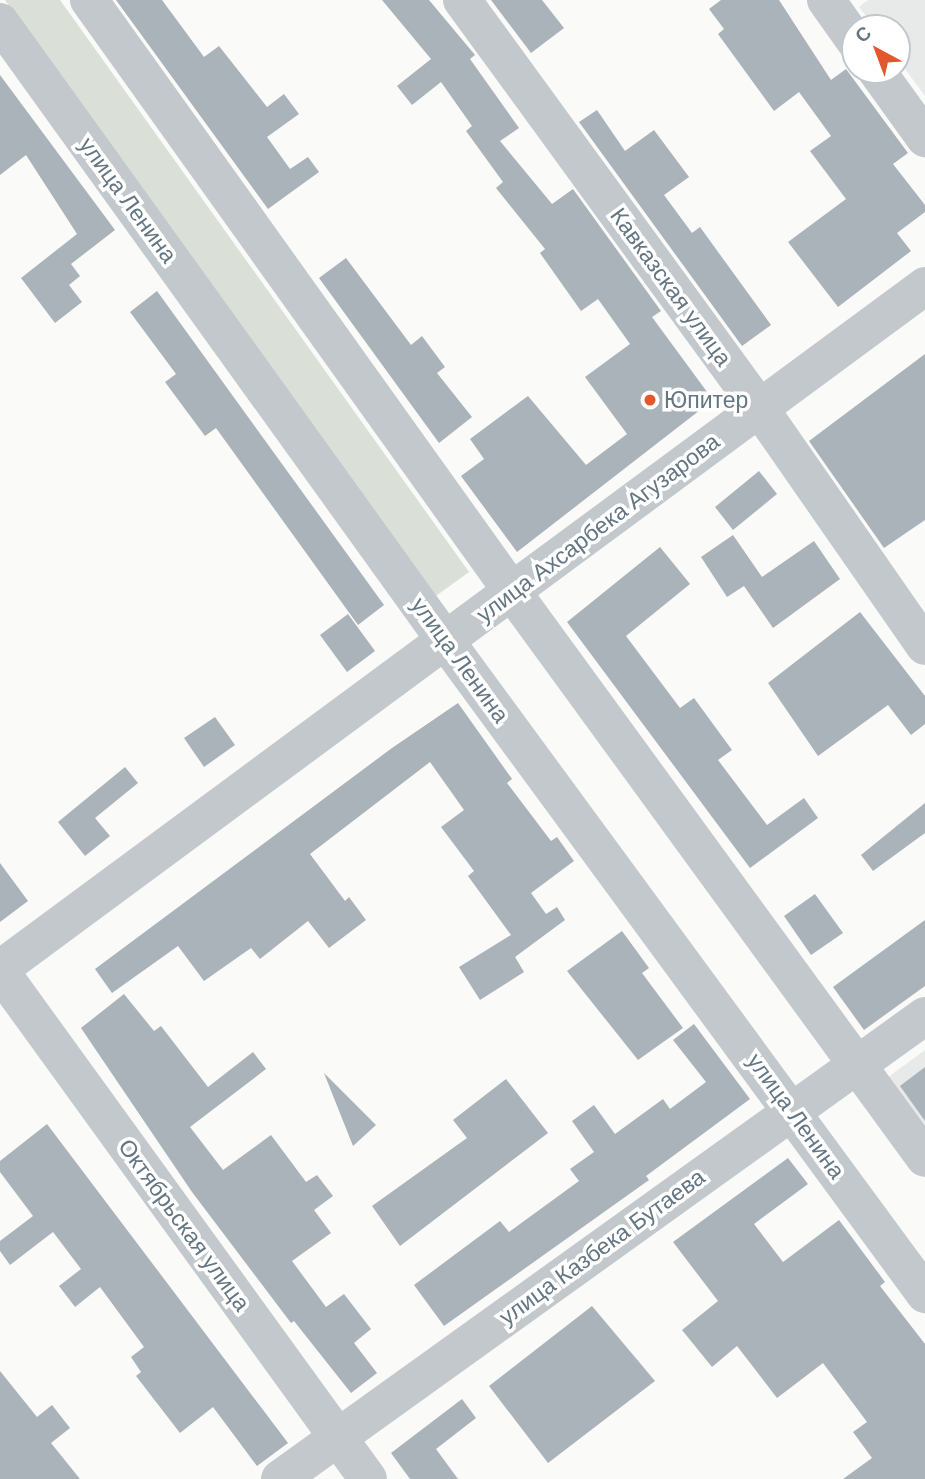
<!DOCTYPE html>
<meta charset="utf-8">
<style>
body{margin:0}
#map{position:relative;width:925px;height:1479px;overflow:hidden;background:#fafaf8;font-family:"DM Sans",sans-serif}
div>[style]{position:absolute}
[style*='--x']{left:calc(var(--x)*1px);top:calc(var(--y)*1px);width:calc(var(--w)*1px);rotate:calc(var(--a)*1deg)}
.built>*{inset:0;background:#e8e9e9}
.green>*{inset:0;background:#dadfd7}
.building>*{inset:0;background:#aab3b9}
.minor>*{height:38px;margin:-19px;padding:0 19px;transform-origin:19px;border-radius:19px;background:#c3c8cc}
.dots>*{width:19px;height:19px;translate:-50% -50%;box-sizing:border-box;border:4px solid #fff;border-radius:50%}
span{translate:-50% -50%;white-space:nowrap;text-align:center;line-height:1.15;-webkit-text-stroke:7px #fff;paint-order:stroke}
.street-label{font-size:23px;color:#657683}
.poi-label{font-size:23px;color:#657683}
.left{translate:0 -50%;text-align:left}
.north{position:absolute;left:841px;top:14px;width:70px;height:70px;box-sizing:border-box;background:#fff;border:2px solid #c1c8cd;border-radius:50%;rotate:319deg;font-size:19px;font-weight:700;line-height:28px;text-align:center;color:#657683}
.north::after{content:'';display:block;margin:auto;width:24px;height:32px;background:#e4572e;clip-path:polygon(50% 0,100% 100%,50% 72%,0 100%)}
</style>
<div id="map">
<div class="built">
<div style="clip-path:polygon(868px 0,925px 0,925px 96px,897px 58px,897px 28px,875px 28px,859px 7px)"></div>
<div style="clip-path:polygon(925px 1050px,925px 1145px,880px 1083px)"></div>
</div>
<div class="green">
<div style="clip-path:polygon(5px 0,60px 0,469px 572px,433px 598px)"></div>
</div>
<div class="building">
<div style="clip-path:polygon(116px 0,162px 0,204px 57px,219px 46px,267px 107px,284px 94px,299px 114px,267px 137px,290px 169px,308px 157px,319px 172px,268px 209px)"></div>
<div style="clip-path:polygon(382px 0,429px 0,475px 55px,470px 59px,519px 128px,500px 141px,552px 204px,573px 189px,661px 311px,652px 317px,713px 400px,517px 552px,461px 476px,484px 459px,470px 439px,528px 396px,586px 465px,627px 434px,585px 377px,630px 344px,598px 299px,581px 311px,540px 253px,545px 249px,496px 188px,503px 182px,466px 131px,472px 126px,441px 82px,412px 105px,397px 86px,431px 59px)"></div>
<div style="clip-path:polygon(491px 0,542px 0,564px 28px,531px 53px)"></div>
<div style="clip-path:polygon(721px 0,779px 0,831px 80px,846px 69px,908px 153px,893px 164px,925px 205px,925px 212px,897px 233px,911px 251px,838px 307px,788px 242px,846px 199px,810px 151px,831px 136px,799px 92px,774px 111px,718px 34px,724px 29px,709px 9px)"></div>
<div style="clip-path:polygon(0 75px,115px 230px,71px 264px,80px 276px,69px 285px,82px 302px,55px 323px,21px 278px,77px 234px,26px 155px,0 175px)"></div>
<div style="clip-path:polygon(597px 110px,625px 151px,654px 130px,689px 177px,664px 195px,692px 233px,700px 227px,771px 325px,742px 346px,579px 122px)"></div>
<div style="clip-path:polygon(346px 258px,411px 345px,422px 336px,445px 367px,437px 373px,472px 417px,439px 443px,319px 278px)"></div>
<div style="clip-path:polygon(157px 291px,384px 605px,358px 625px,216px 428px,205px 436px,165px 382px,176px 374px,130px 312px)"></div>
<div style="clip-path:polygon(925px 354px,925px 520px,884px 548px,809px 441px)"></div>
<div style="clip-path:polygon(759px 471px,777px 494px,733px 530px,715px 507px)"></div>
<div style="clip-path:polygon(733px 535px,762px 577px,814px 541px,840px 579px,773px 628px,744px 586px,727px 597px,701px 557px)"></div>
<div style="clip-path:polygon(660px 547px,690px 584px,626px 636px,680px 708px,694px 698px,732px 750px,718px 760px,767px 825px,804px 798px,818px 818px,750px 868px,567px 622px)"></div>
<div style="clip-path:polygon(860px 612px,925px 696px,925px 724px,911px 735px,888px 705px,818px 756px,768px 683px)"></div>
<div style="clip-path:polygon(348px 614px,375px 651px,347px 672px,320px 635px)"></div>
<div style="clip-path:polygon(458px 703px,512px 779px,507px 783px,551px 841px,557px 837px,574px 861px,531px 893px,546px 914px,557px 907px,565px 920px,515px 957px,524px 972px,480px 1000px,459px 967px,511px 935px,468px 876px,474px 871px,441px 827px,464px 810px,430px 762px,310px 854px,345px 901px,349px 897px,366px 920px,329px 948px,308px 921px,260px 959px,251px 948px,204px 981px,178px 946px,112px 993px,95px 969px,392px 748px)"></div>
<div style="clip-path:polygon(215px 717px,235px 745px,204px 767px,184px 738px)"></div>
<div style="clip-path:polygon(125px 767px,138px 783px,95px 818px,110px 836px,85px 856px,58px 822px)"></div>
<div style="clip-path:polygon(925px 803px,925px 833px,873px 871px,861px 855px)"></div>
<div style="clip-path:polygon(0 863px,28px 901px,0 922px)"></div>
<div style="clip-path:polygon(815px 894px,843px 933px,811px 955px,784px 916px)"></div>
<div style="clip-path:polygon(925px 920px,925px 986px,864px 1030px,833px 987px)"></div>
<div style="clip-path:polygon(622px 931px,649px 968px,642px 973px,683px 1028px,638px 1060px,567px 971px)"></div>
<div style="clip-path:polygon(124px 994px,154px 1031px,161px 1026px,208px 1087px,253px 1052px,266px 1069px,190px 1127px,223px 1170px,271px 1135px,306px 1182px,317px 1175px,333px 1196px,314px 1210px,331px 1233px,292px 1261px,326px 1307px,344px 1294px,371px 1329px,354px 1343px,377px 1373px,351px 1393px,294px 1321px,291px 1323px,192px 1192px,81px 1028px)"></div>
<div style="clip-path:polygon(694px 1024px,750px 1099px,646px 1176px,649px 1180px,444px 1326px,414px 1285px,500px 1221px,509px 1232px,579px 1181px,570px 1169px,594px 1152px,572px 1121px,594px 1105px,615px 1134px,663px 1099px,670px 1109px,706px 1082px,673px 1040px)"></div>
<div style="clip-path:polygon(925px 1067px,925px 1121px,900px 1086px)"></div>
<div style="clip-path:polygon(324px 1073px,376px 1125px,353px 1146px)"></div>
<div style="clip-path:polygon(506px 1079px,548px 1133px,400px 1246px,372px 1206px,467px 1138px,453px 1120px)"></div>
<div style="clip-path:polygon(47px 1124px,288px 1443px,257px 1466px,213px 1407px,180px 1433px,136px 1376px,141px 1372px,131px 1357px,144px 1347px,100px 1287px,75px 1307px,59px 1286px,81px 1269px,53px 1232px,10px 1265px,0 1251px,0 1241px,33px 1216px,0 1172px,0 1161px)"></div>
<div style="clip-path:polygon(788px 1158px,808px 1184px,754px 1224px,783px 1262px,839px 1220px,885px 1282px,880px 1286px,925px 1344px,925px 1479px,843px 1479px,872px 1458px,853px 1432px,867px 1422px,823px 1363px,777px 1398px,737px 1346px,712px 1367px,682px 1330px,718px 1301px,673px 1242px)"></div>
<div style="clip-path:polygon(592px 1306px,655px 1381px,548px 1463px,489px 1386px)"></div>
<div style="clip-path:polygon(0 1371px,37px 1417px,52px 1405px,70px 1428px,51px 1443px,80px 1479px,0 1479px)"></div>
<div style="clip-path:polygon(462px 1399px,476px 1418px,436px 1449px,458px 1479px,410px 1479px,391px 1453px)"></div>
</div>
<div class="minor">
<div style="--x:89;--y:0;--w:729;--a:54.43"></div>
<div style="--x:513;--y:593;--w:699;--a:53.9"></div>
<div style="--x:462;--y:0;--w:502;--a:53.91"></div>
<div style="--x:758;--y:406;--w:292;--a:55.2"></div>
<div style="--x:826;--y:0;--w:50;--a:54.7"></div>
<div style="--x:0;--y:22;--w:765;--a:54.25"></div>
<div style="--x:447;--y:643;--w:808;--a:53.71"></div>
<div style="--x:876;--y:70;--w:84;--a:54.2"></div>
<div style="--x:0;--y:969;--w:1150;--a:-36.44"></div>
<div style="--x:0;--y:971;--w:627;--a:54.08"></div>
<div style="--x:280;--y:1479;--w:794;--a:-35.67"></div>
</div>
<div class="dots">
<div style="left:650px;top:400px;background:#e4572e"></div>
</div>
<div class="street-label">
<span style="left:128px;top:200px;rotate:54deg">улица Ленина</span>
<span style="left:671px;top:287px;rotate:54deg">Кавказская улица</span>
<span style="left:598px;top:528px;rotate:-37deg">улица Ахсарбека Агузарова</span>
<span style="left:460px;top:660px;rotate:54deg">улица Ленина</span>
<span style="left:796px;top:1116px;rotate:54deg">улица Ленина</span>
<span style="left:184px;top:1225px;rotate:54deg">Октябрьская улица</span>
<span style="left:602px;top:1247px;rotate:-36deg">улица Казбека Бутаева</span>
</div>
<div class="poi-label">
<span class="left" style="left:664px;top:400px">Юпитер</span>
</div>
<div class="north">С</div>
</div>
